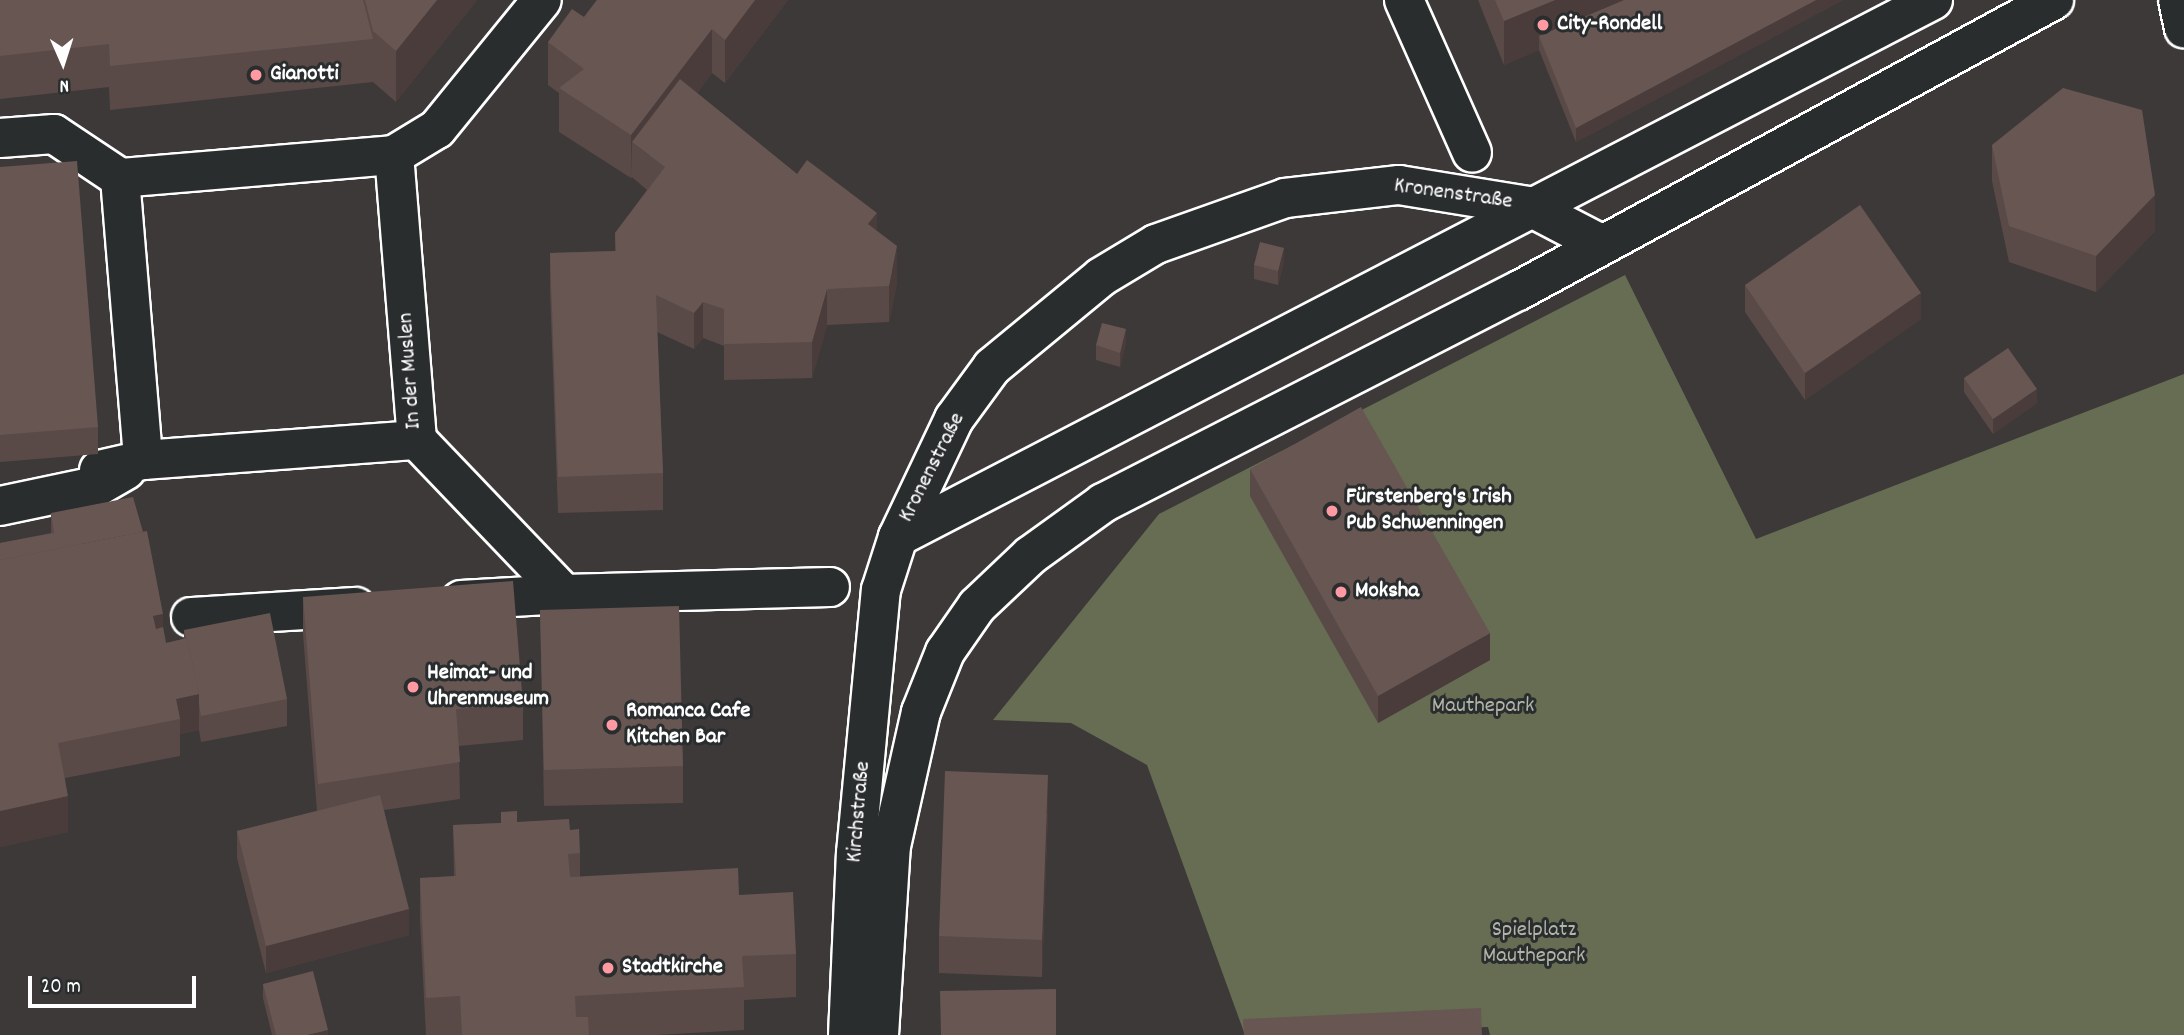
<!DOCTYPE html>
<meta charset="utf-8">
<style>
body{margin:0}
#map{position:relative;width:2184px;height:1035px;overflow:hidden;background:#3d3939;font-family:Dekko,sans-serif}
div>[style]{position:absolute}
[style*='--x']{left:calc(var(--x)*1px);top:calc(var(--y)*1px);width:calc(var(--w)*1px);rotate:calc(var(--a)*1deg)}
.green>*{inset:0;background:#666d52}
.roads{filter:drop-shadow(2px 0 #fff) drop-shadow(-2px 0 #fff) drop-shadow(0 2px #fff) drop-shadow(0 -2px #fff)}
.street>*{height:38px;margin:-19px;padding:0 19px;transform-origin:19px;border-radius:19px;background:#2a2d2e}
.secondary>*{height:38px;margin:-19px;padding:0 19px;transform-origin:19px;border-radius:19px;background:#2a2d2e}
.wall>*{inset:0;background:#594a47}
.shaded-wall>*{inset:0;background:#493c3a}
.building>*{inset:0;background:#685653}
.dots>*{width:19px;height:19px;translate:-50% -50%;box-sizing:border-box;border:4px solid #2a2d2e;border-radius:50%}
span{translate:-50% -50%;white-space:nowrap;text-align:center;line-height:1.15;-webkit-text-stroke:6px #2a2d2e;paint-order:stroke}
.poi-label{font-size:23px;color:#fff;font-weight:700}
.left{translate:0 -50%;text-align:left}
.street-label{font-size:23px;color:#fff}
.park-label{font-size:23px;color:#b2b6a8}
.north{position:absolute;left:28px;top:28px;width:70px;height:70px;-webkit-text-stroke:5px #2a2d2e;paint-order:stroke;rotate:177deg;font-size:19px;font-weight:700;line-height:28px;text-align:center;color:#fff}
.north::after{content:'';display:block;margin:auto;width:24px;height:32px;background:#fff;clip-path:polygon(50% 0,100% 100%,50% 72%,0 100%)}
.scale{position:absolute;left:28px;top:976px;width:168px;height:32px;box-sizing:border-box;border:4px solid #fff;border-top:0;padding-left:9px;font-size:21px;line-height:24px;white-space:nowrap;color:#fff;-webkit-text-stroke:5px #2a2d2e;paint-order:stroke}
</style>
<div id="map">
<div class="green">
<div style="clip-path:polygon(1625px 275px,1756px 539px,2184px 374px,2184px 1035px,1490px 1035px,1488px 1027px,1245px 1035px,1147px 765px,1071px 723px,993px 720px,1159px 514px)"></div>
</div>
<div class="roads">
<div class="street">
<div style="--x:1404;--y:0;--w:167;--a:66"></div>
<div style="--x:2178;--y:0;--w:29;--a:78"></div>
<div style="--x:0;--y:138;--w:54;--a:-4.2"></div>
<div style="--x:54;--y:134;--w:79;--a:33.7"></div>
<div style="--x:394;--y:155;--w:50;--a:-31.2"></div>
<div style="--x:437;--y:129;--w:166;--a:-50.9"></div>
<div style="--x:417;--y:440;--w:213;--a:46.3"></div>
<div style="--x:564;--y:594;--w:266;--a:-1.5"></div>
<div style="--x:99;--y:470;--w:45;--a:-12.8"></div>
<div style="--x:143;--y:460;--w:275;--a:-4.2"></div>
<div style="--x:417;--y:440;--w:286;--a:-94.6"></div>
<div style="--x:394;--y:155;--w:275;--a:175.2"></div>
<div style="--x:120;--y:178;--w:283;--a:85.3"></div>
<div style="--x:0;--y:506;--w:102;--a:-11.9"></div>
<div style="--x:100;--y:485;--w:30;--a:-30"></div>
<div style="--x:898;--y:537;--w:1166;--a:-27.42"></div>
<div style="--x:461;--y:600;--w:103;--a:-3.3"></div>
<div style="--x:191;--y:617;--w:165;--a:-3.5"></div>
<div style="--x:848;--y:1035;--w:182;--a:-87.5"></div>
<div style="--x:856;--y:853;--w:264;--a:-84.6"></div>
<div style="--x:881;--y:590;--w:56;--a:-72.2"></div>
<div style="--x:898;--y:537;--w:131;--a:-64.6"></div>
<div style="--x:954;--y:419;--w:64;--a:-53.8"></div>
<div style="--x:992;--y:367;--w:141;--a:-39.5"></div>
<div style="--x:1101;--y:277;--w:64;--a:-31"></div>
<div style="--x:1156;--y:244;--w:137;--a:-19.6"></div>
<div style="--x:1285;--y:198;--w:115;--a:-6.5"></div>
<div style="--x:1399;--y:185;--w:131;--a:9.2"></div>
<div style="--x:1528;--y:206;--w:82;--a:27.5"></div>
</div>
<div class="secondary">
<div style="--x:879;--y:1035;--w:189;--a:-86.4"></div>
<div style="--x:891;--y:846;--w:137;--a:-77.4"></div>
<div style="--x:921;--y:712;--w:65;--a:-68.2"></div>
<div style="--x:945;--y:652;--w:56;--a:-55.2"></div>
<div style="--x:977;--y:606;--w:74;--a:-43.4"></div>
<div style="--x:1031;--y:555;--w:89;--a:-35.8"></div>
<div style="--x:1103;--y:503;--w:466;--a:-27.1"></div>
<div style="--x:1518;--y:291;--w:610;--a:-28.5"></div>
</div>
</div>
<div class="wall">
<div style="clip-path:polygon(0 0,477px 0,396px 102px,373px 82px,110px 110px,109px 87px,0 99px)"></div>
<div style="clip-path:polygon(597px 0,788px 0,725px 83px,712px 73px,697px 93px,797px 174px,877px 231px,897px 283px,889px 322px,827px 325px,812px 378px,724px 380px,724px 346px,703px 338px,694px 349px,657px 332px,663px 473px,663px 510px,558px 513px,550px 290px,550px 253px,615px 251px,615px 233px,647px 190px,632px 177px,631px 178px,559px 132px,559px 93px,548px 85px,548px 42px,584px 17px)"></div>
<div style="clip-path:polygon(1478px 0,1843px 0,1576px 142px,1539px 50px,1504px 65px)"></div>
<div style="clip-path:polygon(1992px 145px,2155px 231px,2096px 292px,2009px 262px,1992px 181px)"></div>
<div style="clip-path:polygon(0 167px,98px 427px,98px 454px,0 462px)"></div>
<div style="clip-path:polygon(1284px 262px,1278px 285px,1254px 279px,1254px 265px)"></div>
<div style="clip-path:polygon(1745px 285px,1921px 319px,1805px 400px,1745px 312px)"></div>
<div style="clip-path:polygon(1126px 343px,1120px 367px,1096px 360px,1096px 345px)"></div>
<div style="clip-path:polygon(1964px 378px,2037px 403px,1993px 434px,1964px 392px)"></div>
<div style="clip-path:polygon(1250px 469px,1490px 660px,1378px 723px,1250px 496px)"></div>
<div style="clip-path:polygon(51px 513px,163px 627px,166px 643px,184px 639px,184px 630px,287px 699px,287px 726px,201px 742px,199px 730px,180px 734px,180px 756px,65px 778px,68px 832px,0 847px,0 543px,51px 533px)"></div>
<div style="clip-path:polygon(303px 597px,523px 704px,523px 740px,459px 746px,460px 799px,384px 810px,409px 935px,266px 973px,237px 858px,237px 831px,317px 811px,303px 634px)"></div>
<div style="clip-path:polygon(540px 610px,683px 766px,683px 803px,544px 806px)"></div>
<div style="clip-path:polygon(501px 812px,517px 822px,570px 830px,580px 853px,580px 877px,739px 895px,796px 954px,796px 997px,744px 1000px,744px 1030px,656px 1035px,426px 1035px,420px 921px,420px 878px,454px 876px,453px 825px,501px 823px)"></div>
<div style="clip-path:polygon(1048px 812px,1042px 977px,939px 973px,939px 936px)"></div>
<div style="clip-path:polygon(263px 984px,328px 1035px,272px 1035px,263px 998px)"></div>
</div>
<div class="shaded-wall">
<div style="clip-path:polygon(437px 0,477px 0,396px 102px,396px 51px)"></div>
<div style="clip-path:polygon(755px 0,788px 0,725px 83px,725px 40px)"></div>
<div style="clip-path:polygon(1555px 0,1658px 0,1539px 36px,1539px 50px,1504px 65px,1504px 21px)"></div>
<div style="clip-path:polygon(1816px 0,1843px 0,1576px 142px,1576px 128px)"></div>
<div style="clip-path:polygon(712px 29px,712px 73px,649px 155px,632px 142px,631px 178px,631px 135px)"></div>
<div style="clip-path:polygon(2155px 195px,2155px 231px,2096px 292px,2096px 256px)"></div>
<div style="clip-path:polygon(877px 213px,877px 249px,868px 224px)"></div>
<div style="clip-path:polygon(897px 246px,897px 283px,889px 322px,889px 286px)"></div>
<div style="clip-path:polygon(1284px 248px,1284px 262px,1278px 285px,1278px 271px)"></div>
<div style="clip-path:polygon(827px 289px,827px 325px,812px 378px,812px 342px)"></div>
<div style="clip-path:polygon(1921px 293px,1921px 319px,1805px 400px,1805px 373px)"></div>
<div style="clip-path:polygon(703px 302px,703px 338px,694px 349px,694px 313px)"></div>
<div style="clip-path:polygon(1126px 329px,1126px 343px,1120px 367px,1120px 353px)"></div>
<div style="clip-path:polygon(2037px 389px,2037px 403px,1993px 434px,1993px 419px)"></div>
<div style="clip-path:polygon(163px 614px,163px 650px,153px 653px,153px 616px)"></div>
<div style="clip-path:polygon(1490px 633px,1490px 660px,1378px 723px,1378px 696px)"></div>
<div style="clip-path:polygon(199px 694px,199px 730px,180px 734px,180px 719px,176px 699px)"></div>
<div style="clip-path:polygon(1048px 775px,1048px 812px,1042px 977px,1042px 940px)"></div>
<div style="clip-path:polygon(68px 796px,68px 832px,0 847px,0 811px)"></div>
<div style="clip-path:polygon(409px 909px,409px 935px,266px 973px,266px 946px)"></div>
<div style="clip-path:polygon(328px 1030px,328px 1035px,307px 1035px)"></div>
</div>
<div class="building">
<div style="clip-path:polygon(0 0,363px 0,373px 39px,110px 66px,109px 44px,0 56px)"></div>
<div style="clip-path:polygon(365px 0,437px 0,396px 51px,373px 31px)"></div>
<div style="clip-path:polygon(597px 0,755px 0,725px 40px,712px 29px,631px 135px,559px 88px,584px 69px,548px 42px,572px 9px,584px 17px)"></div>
<div style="clip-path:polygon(1495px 0,1555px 0,1504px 21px)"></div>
<div style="clip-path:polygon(1624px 0,1816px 0,1576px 128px,1539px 36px)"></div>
<div style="clip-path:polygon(680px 79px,797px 174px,807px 160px,877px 213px,868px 224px,897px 246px,889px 286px,827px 289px,812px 342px,724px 344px,724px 309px,703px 302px,694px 313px,656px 295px,663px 473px,558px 477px,550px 253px,616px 251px,615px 233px,665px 167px,632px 142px)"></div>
<div style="clip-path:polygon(2063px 88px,2142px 110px,2155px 195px,2096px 256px,2009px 226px,1992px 145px)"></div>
<div style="clip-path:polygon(77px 161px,98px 427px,0 435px,0 167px)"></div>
<div style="clip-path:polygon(1860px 205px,1921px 293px,1805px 373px,1745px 285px)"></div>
<div style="clip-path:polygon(1260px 242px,1284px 248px,1278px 271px,1254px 265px)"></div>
<div style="clip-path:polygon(1102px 323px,1126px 329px,1120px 353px,1096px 345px)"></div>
<div style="clip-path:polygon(2008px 348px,2037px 389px,1993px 419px,1964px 378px)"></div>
<div style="clip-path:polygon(1361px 407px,1490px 633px,1378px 696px,1250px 469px)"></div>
<div style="clip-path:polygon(133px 497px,143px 532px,0 560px,0 543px,54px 533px,51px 513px)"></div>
<div style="clip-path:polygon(147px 531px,163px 614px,153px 616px,156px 629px,163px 627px,166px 643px,187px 638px,199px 694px,176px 699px,180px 719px,58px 743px,68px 796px,0 811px,0 560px)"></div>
<div style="clip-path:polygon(513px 581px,523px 704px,456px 709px,460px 762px,318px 784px,303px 597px)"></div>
<div style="clip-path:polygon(679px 606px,683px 766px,544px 770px,540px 610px)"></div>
<div style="clip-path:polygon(270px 613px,287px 699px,201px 716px,199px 703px,199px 694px,187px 638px,186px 638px,184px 630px)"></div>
<div style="clip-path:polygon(945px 771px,1048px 775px,1042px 940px,939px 936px)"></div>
<div style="clip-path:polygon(380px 795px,409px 909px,266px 946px,237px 831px)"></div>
<div style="clip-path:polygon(517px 811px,517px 822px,569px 819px,570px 830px,579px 829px,580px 853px,568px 854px,570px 877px,738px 868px,739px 895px,793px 892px,796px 954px,742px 956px,744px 987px,575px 996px,576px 1017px,588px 1017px,589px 1035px,462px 1035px,460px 996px,426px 998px,420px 878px,456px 876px,453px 825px,501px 823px,501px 812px)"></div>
<div style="clip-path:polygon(313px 971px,328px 1030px,307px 1035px,276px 1035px,263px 984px)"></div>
<div style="clip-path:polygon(1056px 989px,1056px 1035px,941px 1035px,940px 991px)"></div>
<div style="clip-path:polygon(1481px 1008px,1482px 1035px,1244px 1035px,1243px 1019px)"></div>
</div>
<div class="dots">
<div style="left:1543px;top:25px;background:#ff9aa2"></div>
<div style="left:256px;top:75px;background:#ff9aa2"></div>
<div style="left:1332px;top:511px;background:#ff9aa2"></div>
<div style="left:1341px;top:592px;background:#ff9aa2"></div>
<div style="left:413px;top:687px;background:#ff9aa2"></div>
<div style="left:612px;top:725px;background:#ff9aa2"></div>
<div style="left:608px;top:968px;background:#ff9aa2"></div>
</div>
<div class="poi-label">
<span class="left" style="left:1557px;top:25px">City-Rondell</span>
<span class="left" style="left:270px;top:75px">Gianotti</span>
<span class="left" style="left:1346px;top:511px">Fürstenberg's Irish<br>Pub Schwenningen</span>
<span class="left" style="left:1355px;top:592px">Moksha</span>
<span class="left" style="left:427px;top:687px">Heimat- und<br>Uhrenmuseum</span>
<span class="left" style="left:626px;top:725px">Romanca Cafe<br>Kitchen Bar</span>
<span class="left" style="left:622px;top:968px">Stadtkirche</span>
</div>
<div class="street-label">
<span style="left:1453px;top:195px;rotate:8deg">Kronenstraße</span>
<span style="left:411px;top:371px;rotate:-94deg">In der Muslen</span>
<span style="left:933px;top:468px;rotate:-63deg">Kronenstraße</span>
<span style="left:860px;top:812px;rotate:-85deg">Kirchstraße</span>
</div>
<div class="park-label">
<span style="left:1483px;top:707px">Mauthepark</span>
<span style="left:1534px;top:944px">Spielplatz<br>Mauthepark</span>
</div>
<div class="north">N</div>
<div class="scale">20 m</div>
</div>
